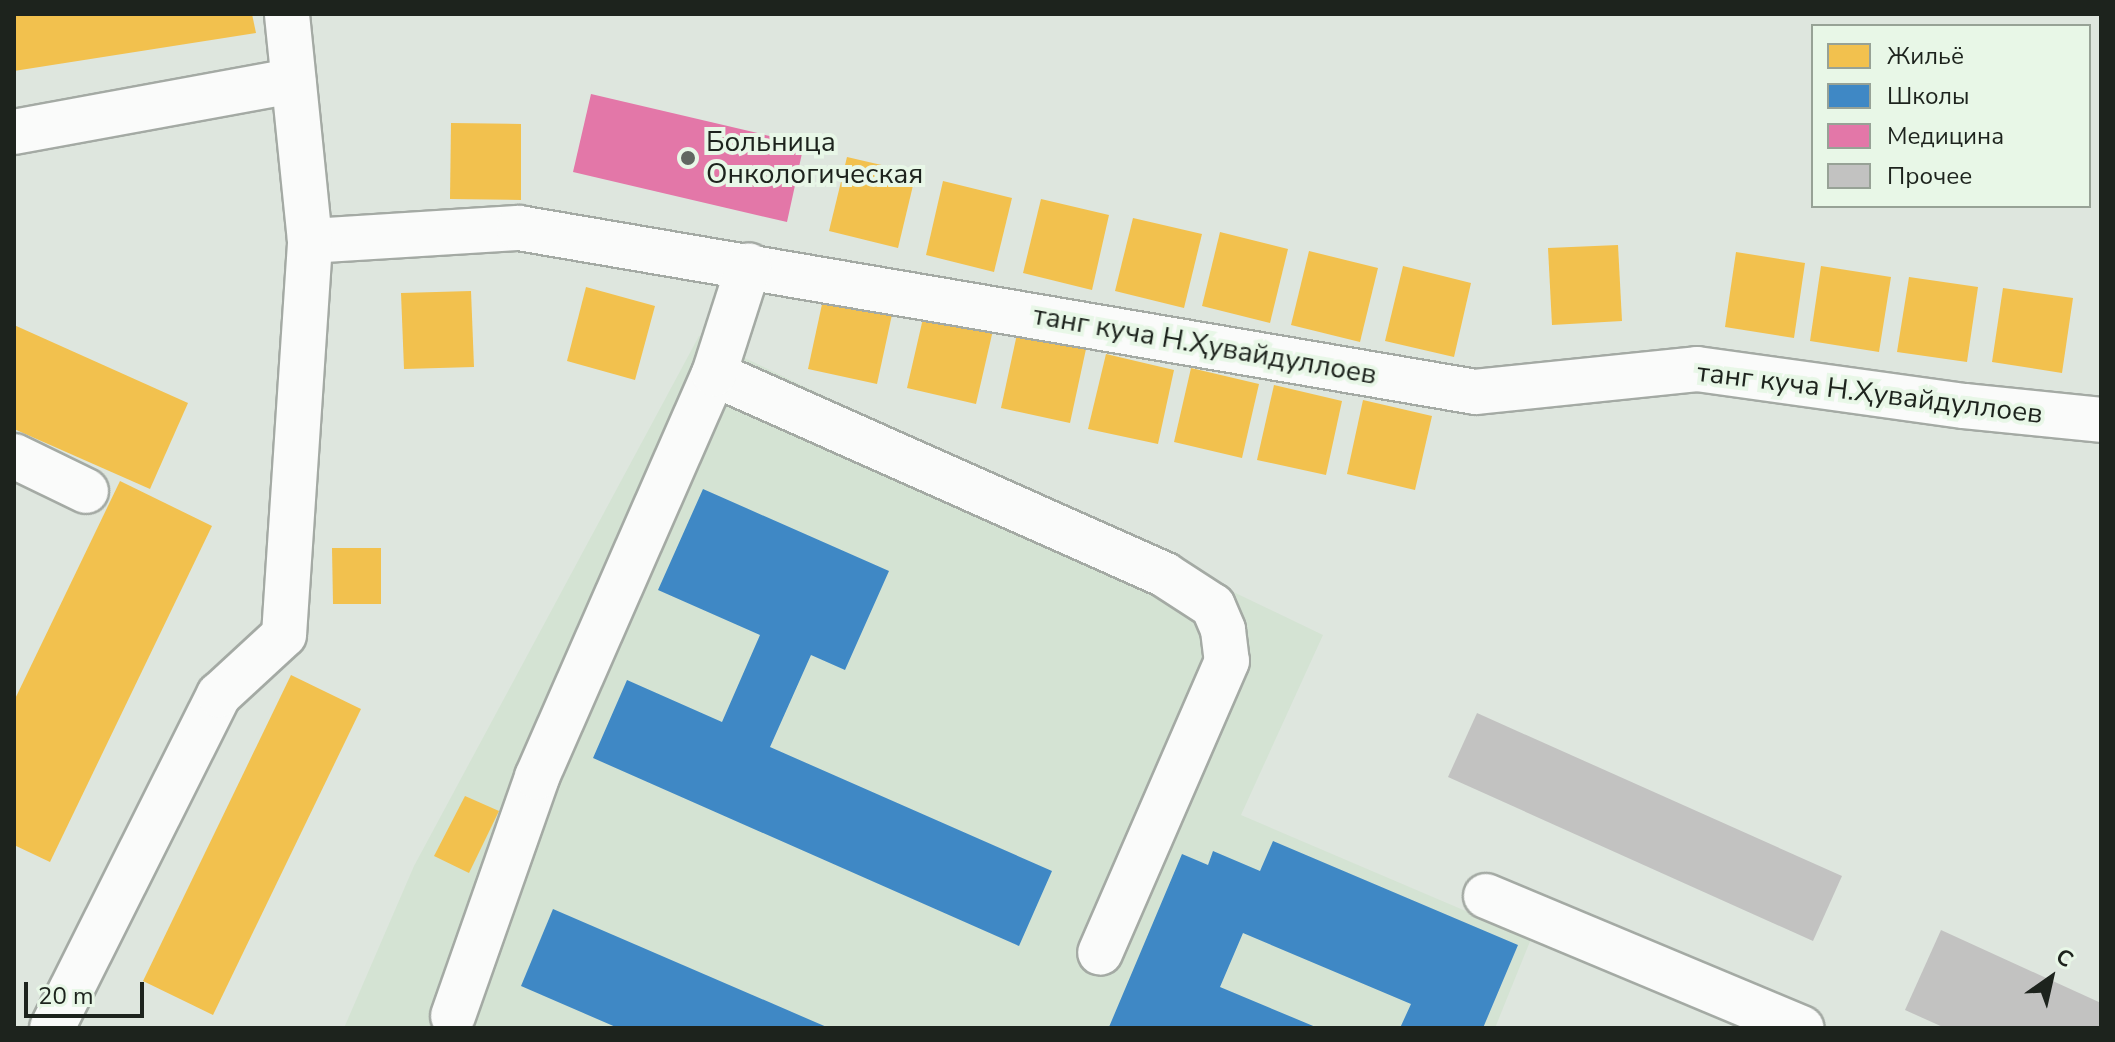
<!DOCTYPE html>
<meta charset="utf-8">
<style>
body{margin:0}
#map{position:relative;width:2115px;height:1042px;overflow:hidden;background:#dee6de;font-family:"Nunito Sans",sans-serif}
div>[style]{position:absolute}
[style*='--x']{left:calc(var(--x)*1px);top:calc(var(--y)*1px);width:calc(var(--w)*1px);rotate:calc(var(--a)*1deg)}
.built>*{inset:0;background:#d4e3d3}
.homes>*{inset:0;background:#f2c14e}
.schools>*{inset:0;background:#3f88c5}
.health>*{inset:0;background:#e377a8}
.building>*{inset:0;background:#c2c2c1}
.roads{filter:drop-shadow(2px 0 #a4aaa4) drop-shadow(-2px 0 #a4aaa4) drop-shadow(0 2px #a4aaa4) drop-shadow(0 -2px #a4aaa4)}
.minor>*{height:44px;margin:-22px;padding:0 22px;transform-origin:22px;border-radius:22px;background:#fafbfa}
.dots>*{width:22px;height:22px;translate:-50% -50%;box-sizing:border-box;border:4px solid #e8f7e7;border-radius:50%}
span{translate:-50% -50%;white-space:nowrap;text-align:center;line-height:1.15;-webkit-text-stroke:8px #e8f7e7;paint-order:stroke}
.poi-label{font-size:28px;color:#1d231d}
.left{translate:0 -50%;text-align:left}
.street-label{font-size:28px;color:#1d231d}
.frame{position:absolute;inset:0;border:16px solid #1d231d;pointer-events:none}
.legend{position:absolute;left:1811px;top:24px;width:280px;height:184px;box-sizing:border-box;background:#e8f7e7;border:2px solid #97a296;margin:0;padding:10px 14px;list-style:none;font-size:24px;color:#1d231d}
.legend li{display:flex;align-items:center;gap:16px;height:40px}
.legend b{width:40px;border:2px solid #97a296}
.north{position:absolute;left:2011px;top:938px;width:80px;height:80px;-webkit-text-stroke:6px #e8f7e7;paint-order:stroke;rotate:34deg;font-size:22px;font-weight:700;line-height:32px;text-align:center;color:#1d231d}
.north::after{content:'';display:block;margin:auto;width:28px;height:36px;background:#1d231d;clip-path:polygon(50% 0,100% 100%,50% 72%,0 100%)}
.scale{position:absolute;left:24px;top:982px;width:120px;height:36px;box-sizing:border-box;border:4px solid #1d231d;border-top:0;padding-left:10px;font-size:24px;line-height:28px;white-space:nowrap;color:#1d231d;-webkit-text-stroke:6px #e8f7e7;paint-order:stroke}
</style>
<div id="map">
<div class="built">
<div style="clip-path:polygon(699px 336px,1323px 635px,1241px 815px,1531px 939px,1495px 1028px,344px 1028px,414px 866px)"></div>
</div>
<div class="homes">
<div style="clip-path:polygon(14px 14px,252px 14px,256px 33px,14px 71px)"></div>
<div style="clip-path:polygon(451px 123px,521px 124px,521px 200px,450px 199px)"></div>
<div style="clip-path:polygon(847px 157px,916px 173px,898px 248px,829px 231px)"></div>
<div style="clip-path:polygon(943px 181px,1012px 198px,994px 272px,926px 255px)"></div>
<div style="clip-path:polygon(1041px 199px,1109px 215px,1092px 290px,1023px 273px)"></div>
<div style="clip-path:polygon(1133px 218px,1202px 234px,1184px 308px,1115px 291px)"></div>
<div style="clip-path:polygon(1220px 232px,1288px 249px,1270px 323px,1202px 306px)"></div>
<div style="clip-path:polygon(1618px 245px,1622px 321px,1552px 325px,1548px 248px)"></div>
<div style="clip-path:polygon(1309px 251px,1378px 268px,1360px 342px,1291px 325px)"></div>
<div style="clip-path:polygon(1736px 252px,1805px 263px,1794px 338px,1725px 327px)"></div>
<div style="clip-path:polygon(1403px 266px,1471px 283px,1454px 357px,1385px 341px)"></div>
<div style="clip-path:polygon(1821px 266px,1891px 277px,1879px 352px,1810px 341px)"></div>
<div style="clip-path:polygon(1909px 277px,1978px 287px,1967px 362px,1897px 352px)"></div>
<div style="clip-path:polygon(586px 287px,655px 306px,635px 380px,567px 361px)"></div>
<div style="clip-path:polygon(2003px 288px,2073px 298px,2062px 373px,1992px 362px)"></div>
<div style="clip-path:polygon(471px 291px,474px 367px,404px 369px,401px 293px)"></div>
<div style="clip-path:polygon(824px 295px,893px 310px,877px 384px,808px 369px)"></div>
<div style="clip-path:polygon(924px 314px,993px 330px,976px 404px,907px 388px)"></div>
<div style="clip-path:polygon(14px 325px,188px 403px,150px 489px,14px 429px)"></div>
<div style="clip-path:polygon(1017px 334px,1086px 349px,1070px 423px,1001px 408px)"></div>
<div style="clip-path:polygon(1106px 354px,1174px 370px,1158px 444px,1088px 429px)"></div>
<div style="clip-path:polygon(1191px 368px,1259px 384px,1242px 458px,1174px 442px)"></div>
<div style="clip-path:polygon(1274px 385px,1342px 401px,1326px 475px,1257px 460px)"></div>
<div style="clip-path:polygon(1363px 400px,1432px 416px,1415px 490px,1347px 474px)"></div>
<div style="clip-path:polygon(120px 481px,212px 526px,50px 862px,14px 845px,14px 701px)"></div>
<div style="clip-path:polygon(332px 548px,381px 548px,381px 604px,333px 604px)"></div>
<div style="clip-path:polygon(291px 675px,361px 709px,213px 1015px,143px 981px)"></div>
<div style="clip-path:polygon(465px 796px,499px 811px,469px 873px,434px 856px)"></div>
</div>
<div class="schools">
<div style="clip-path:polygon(703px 489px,889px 571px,845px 670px,811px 655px,770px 747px,1052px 871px,1019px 946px,593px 758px,627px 680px,722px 722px,760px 635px,658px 590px)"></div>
<div style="clip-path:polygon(1273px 841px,1518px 945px,1483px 1028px,1400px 1028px,1411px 1004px,1243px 933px,1220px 987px,1318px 1028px,1109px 1027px,1182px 854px,1208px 865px,1213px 851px,1260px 871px)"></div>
<div style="clip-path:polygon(553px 909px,829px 1028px,618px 1028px,521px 986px)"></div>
</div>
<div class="health">
<div style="clip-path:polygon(591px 94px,804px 144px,787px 222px,573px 172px)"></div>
</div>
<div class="building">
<div style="clip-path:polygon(1477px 713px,1842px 876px,1813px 941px,1448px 777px)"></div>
<div style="clip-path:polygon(1941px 930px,2101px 1003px,2101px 1028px,1945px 1028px,1905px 1010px)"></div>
</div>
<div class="roads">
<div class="minor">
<div style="--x:14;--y:132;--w:284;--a:-10.4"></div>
<div style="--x:310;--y:241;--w:209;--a:-3.6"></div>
<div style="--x:519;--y:228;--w:970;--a:9.73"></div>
<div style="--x:1475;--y:392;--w:223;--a:-5.9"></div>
<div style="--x:1697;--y:369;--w:270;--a:7.9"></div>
<div style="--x:1964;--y:406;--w:138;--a:5.8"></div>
<div style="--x:714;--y:374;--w:494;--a:24"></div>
<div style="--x:1165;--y:575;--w:57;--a:32.9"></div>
<div style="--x:1213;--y:606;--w:26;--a:67"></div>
<div style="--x:1223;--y:630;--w:31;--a:83"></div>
<div style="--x:1227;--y:661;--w:318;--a:113.5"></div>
<div style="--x:14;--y:456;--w:80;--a:25.9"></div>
<div style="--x:1486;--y:896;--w:342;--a:22.7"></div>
<div style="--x:453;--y:1016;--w:253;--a:-70.6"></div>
<div style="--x:537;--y:777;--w:440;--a:-66.3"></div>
<div style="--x:714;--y:374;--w:114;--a:-72.2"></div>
<div style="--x:52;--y:1028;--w:373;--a:-63.4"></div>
<div style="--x:219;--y:695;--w:88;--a:-42.7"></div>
<div style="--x:284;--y:635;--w:395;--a:-86.2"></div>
<div style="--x:310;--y:241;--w:228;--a:-95.8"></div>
</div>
</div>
<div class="dots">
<div style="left:688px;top:158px;background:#616761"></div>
</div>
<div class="poi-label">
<span class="left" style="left:706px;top:158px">Больница<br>Онкологическая</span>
</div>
<div class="street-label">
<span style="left:1205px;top:345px;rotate:10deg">танг куча Н.Ҳувайдуллоев</span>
<span style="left:1870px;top:393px;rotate:7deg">танг куча Н.Ҳувайдуллоев</span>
</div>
<div class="frame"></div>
<ul class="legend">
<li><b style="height:22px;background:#f2c14e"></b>Жильё</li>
<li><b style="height:22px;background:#3f88c5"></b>Школы</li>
<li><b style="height:22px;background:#e377a8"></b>Медицина</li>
<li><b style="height:22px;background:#c2c2c1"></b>Прочее</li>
</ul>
<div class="north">С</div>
<div class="scale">20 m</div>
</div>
